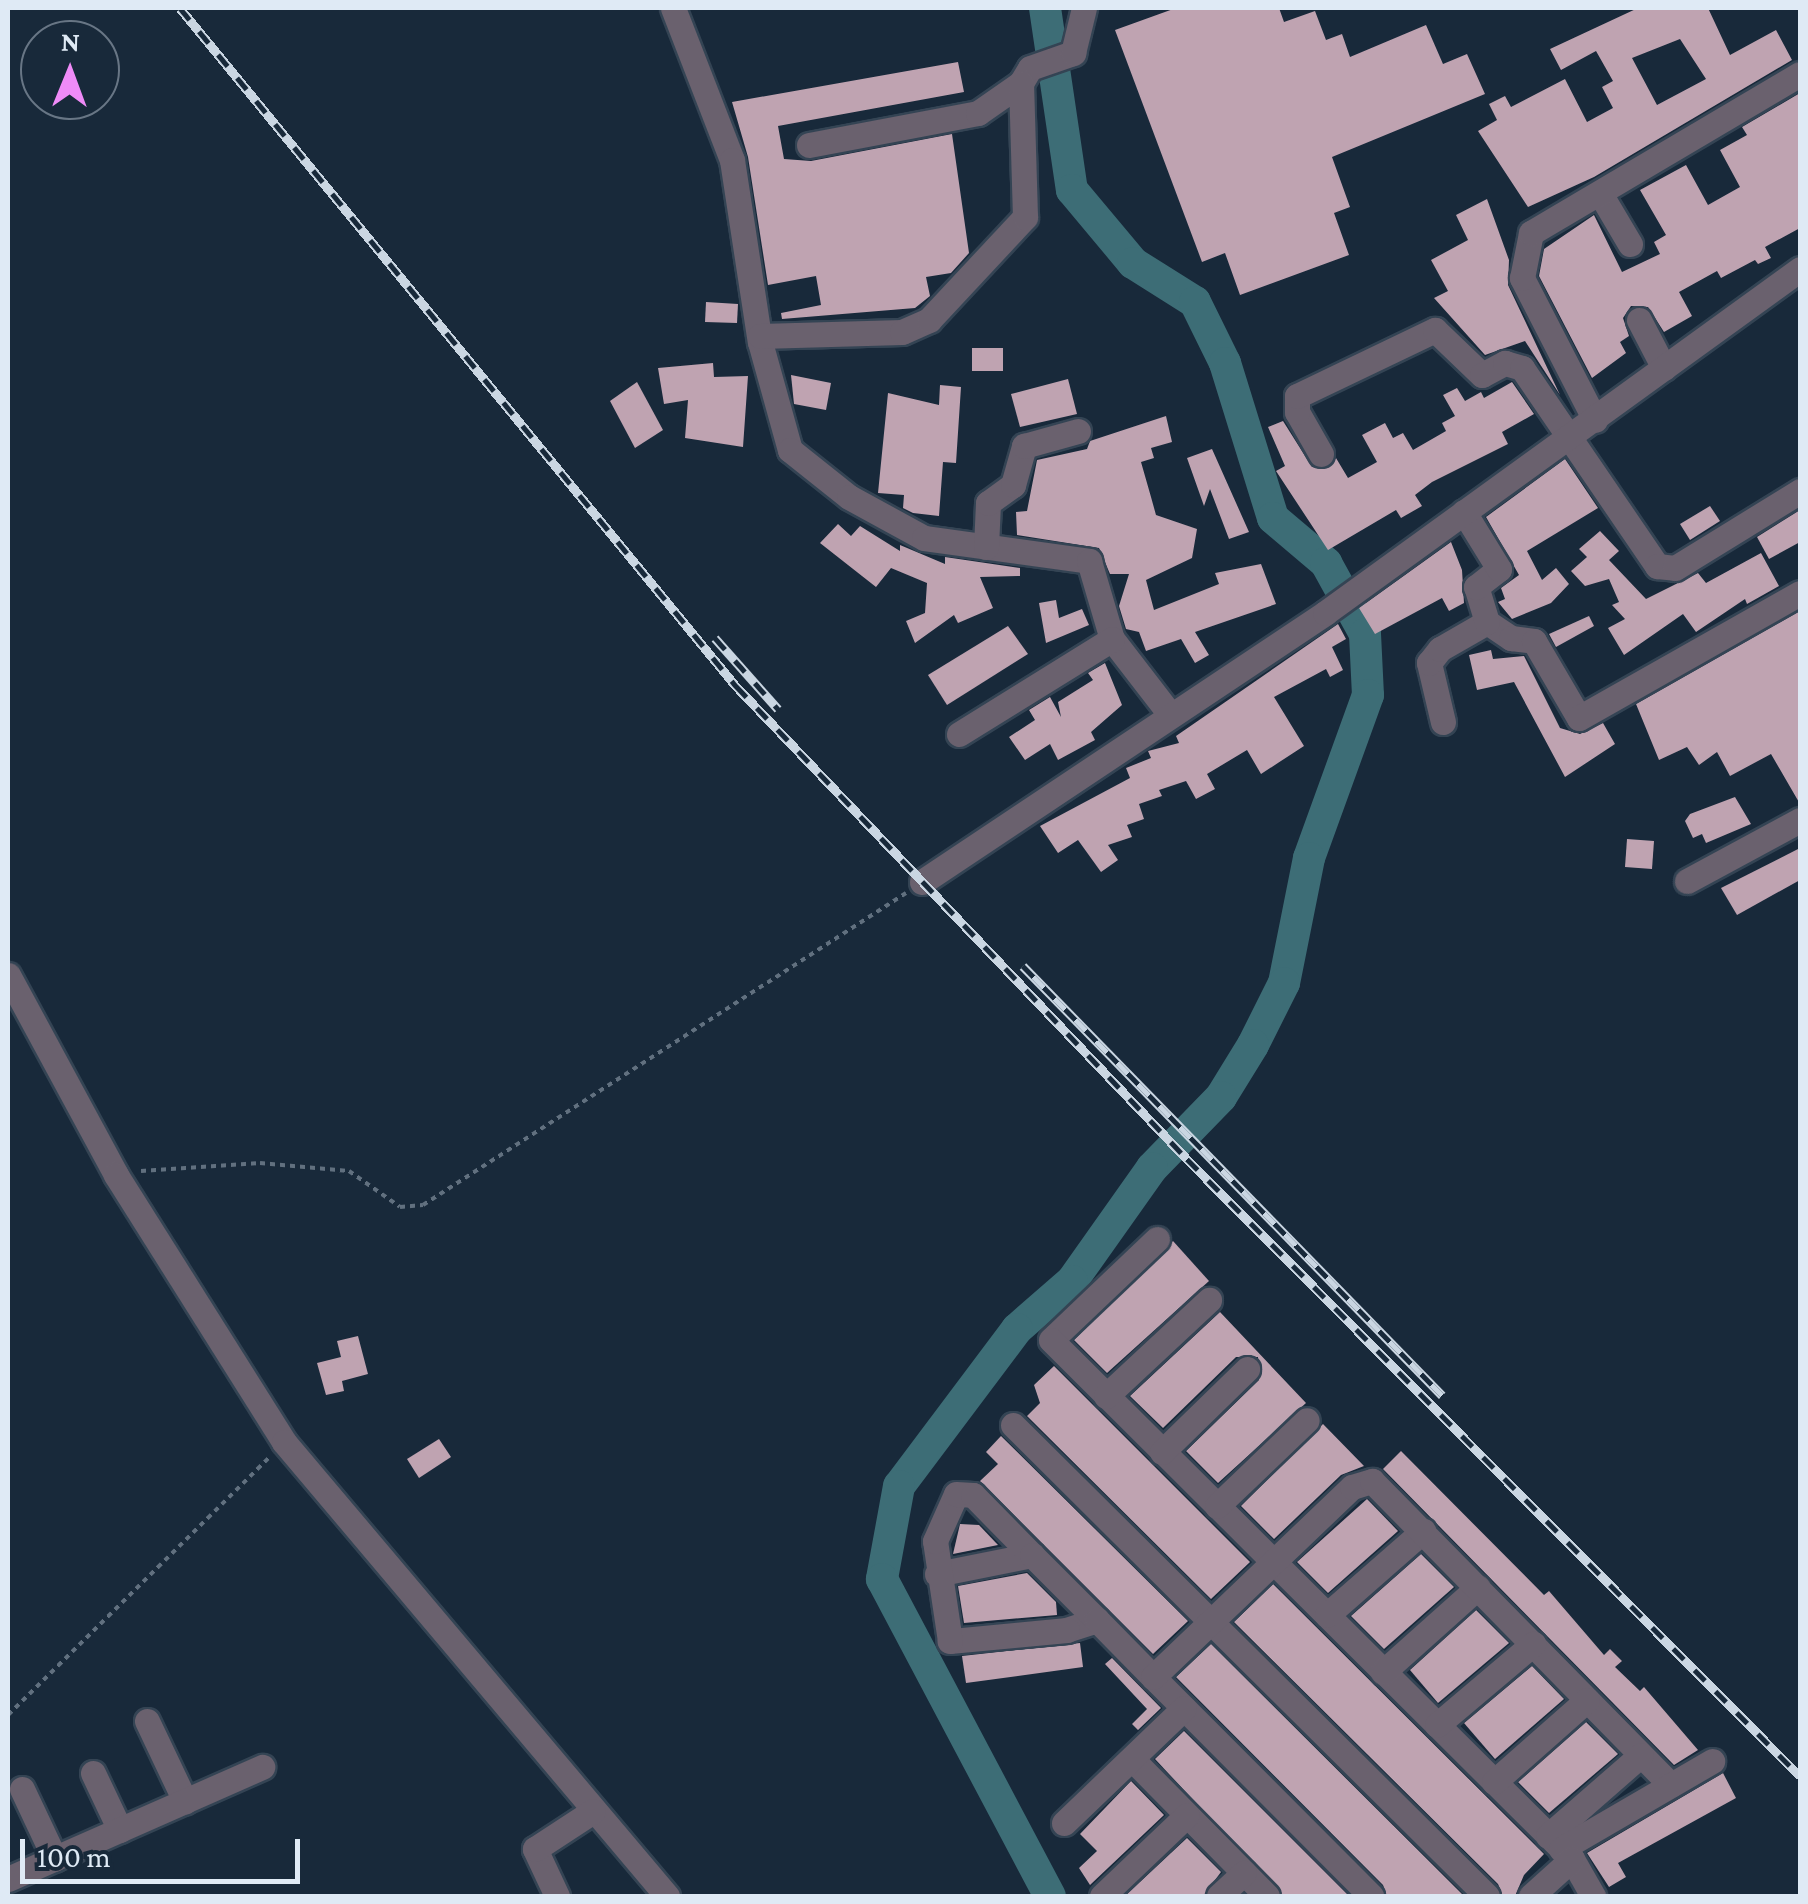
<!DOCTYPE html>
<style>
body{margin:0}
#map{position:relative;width:1808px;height:1904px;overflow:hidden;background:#18293a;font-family:"Crimson Pro",serif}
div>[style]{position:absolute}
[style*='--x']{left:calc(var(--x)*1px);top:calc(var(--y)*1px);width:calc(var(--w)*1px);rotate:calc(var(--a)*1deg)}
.river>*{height:32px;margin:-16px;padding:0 16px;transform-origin:16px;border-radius:16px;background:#3d6d76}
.building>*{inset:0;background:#bfa3b1}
.path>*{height:4px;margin-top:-2px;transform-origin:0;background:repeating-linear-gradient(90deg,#61707f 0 5px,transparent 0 10px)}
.roads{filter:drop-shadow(2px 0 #344454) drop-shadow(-2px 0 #344454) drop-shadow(0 2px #344454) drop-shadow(0 -2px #344454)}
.minor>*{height:25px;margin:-12.5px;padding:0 12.5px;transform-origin:12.5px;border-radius:12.5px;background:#6a616e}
.rail>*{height:9px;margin-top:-4.5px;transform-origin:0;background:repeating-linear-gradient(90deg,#18293a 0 15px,#cad6e2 0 30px);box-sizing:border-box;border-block:2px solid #cad6e2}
span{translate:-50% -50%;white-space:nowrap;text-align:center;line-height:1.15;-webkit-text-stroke:10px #18293a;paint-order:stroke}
.frame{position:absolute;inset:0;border:10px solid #dfeaf5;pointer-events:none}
.north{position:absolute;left:20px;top:20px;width:100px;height:100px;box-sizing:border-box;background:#18293a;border:2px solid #687685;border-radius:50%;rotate:1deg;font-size:28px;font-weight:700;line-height:40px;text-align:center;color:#dfeaf5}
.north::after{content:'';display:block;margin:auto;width:35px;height:45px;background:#ef8bf7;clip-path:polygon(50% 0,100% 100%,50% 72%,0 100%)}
.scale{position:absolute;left:20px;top:1839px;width:280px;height:45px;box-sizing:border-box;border:5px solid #dfeaf5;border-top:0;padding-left:12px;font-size:30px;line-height:35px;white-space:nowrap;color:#dfeaf5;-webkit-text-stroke:8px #18293a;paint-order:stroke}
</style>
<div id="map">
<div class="river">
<div style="--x:1045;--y:8;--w:184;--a:81.6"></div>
<div style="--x:1072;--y:190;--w:95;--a:50.1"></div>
<div style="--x:1133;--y:263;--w:73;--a:32.2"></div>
<div style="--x:1195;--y:302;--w:68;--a:63.8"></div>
<div style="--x:1225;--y:363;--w:162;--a:72.8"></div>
<div style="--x:1273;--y:518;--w:70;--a:40.3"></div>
<div style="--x:1326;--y:563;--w:81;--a:61.2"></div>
<div style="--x:1365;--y:634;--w:61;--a:87.2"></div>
<div style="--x:1368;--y:695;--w:173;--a:109.9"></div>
<div style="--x:1309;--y:858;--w:127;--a:101.3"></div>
<div style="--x:1284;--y:983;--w:69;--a:116.6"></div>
<div style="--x:1253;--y:1045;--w:61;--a:121.6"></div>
<div style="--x:1221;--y:1097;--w:99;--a:134.2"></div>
<div style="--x:1152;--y:1168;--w:138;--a:125.3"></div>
<div style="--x:1072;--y:1281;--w:73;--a:138.9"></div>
<div style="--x:1017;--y:1329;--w:196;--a:126.9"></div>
<div style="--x:899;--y:1486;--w:95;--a:100.4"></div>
<div style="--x:882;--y:1579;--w:359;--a:62.1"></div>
</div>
<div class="building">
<div style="clip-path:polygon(1176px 8px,1279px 8px,1284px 22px,1315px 11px,1326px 40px,1342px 34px,1350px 57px,1426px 25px,1443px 64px,1467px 54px,1485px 94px,1332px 157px,1350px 207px,1334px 213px,1349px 255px,1240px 295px,1225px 253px,1202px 262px,1115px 30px)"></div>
<div style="clip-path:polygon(evenodd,1638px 8px,1708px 8px,1730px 55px,1776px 30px,1792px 60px,1594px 177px,1528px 207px,1478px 131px,1497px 120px,1489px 104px,1505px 96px,1511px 107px,1565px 79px,1587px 122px,1613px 108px,1602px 87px,1613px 81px,1596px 51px,1561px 70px,1550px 49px,1638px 8px,1680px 39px,1706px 79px,1657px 105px,1632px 58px,1680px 39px)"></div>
<div style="clip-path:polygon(958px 62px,964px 92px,778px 126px,784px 159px,811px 161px,952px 134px,969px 253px,951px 273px,926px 277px,930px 296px,915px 308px,782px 319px,781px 313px,821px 305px,816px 276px,768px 285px,748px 157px,732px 102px)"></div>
<div style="clip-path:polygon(1800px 93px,1800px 228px,1765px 247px,1771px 258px,1758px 264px,1755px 260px,1721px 278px,1717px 271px,1679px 292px,1692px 316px,1664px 332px,1648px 307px,1631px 306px,1623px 318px,1629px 336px,1620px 342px,1626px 353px,1592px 378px,1539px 276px,1544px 249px,1594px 215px,1622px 272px,1660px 254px,1654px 242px,1666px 235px,1640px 190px,1686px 165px,1708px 205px,1740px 187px,1720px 150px,1747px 135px,1742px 127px)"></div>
<div style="clip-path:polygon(1487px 199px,1509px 260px,1508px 285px,1560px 395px,1525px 341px,1485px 355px,1434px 298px,1448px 291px,1431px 260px,1468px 240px,1456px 215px)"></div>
<div style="clip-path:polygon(706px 302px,738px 304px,737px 323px,705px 322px)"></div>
<div style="clip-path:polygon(972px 348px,1003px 348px,1003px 371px,972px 371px)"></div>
<div style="clip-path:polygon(713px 363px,714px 377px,748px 376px,743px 447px,685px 438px,688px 400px,664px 404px,658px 368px)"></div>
<div style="clip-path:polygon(791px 375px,831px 383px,826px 410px,794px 404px)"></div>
<div style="clip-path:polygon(1068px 379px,1077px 414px,1020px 427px,1011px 394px)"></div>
<div style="clip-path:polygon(637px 382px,663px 430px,635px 448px,610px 401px)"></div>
<div style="clip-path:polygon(1512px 382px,1534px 414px,1502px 432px,1508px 444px,1432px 482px,1415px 495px,1422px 506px,1401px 518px,1396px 510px,1328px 550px,1276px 471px,1285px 466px,1268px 427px,1283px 421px,1312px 467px,1328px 468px,1336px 458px,1348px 478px,1377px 462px,1362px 435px,1385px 423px,1393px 438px,1403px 433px,1413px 450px,1446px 431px,1442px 423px,1455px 416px,1443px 395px,1457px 388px,1465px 401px,1481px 392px,1484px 398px)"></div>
<div style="clip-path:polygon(940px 385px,961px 387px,956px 463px,943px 462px,939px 516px,913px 513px,903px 508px,904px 495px,878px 493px,888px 393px,939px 405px)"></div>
<div style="clip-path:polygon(1166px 416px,1172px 442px,1151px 448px,1154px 458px,1141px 462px,1151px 497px,1156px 515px,1197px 529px,1192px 558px,1146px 580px,1154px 610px,1219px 584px,1215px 573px,1261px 564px,1276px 604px,1195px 632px,1209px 655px,1195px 663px,1181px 639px,1146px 651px,1139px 632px,1126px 629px,1119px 606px,1129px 574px,1110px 574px,1099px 548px,1017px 535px,1016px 512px,1027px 511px,1037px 460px,1087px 449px,1090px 441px)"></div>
<div style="clip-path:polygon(1212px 449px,1249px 532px,1229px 539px,1210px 489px,1204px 506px,1187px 458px)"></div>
<div style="clip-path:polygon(1565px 459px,1598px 508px,1527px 551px,1542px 580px,1556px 568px,1569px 584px,1551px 603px,1512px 619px,1498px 602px,1505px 599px,1501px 588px,1519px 575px,1486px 517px)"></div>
<div style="clip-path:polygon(1710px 506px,1720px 521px,1690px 540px,1680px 524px)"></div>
<div style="clip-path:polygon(1800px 510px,1800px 542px,1769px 559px,1757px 537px)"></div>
<div style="clip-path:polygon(838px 524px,851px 536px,860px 526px,900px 551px,900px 545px,945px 564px,945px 557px,1020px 568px,1020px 576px,980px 577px,993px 608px,958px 623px,954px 615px,915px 643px,906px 621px,925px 613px,927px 583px,891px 568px,876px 587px,820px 543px)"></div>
<div style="clip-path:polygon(1600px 531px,1619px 551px,1609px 560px,1646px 599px,1698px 573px,1706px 583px,1761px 553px,1779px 586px,1747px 604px,1745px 599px,1696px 632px,1683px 614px,1624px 655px,1608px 628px,1625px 619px,1612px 605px,1619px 602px,1609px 579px,1585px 586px,1571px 571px,1587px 557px,1579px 549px)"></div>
<div style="clip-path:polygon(1451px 542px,1462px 570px,1464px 603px,1449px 611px,1442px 598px,1375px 634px,1359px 608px)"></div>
<div style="clip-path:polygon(1056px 600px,1059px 618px,1082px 609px,1089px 625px,1046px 643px,1039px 603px)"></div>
<div style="clip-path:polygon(1800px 611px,1800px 804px,1771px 754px,1730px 776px,1717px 752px,1699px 765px,1687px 747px,1659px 760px,1636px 704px)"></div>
<div style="clip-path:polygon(1589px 616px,1594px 626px,1556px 647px,1549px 634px)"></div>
<div style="clip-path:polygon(1338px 624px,1346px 639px,1332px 647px,1343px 670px,1330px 677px,1326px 669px,1274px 697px,1304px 746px,1261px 774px,1247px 750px,1207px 774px,1215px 789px,1196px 799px,1186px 781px,1159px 790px,1162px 796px,1139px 804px,1144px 819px,1127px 825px,1132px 837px,1108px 845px,1118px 860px,1101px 872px,1078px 840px,1058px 853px,1040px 826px,1130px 778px,1126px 768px,1151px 758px,1148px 751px,1179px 743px,1176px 736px)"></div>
<div style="clip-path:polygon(1008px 626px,1028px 654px,947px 705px,928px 675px)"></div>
<div style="clip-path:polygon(1491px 650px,1493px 659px,1524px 656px,1560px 728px,1580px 734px,1603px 723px,1615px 744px,1565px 777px,1514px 682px,1477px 690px,1469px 655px)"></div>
<div style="clip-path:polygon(1105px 663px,1122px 705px,1091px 732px,1095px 740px,1058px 760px,1050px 744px,1025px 760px,1009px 737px,1035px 720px,1029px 710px,1050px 697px,1061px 717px,1058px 702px,1093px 680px,1088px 673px)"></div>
<div style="clip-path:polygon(1735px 797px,1751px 824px,1706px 843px,1702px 834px,1693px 838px,1685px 821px,1690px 814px)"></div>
<div style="clip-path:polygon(1627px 839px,1654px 841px,1652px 869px,1625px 867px)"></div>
<div style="clip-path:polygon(1800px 848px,1800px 880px,1737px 915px,1721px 888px)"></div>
<div style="clip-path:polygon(1173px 1241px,1209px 1281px,1107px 1373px,1074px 1340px)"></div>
<div style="clip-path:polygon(1220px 1312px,1306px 1403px,1218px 1483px,1186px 1451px,1259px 1380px,1258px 1357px,1236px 1357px,1163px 1428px,1130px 1396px)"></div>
<div style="clip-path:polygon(358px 1336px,368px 1374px,342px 1381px,344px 1391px,326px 1395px,317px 1363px,341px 1357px,337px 1341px)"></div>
<div style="clip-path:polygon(1054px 1366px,1250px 1562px,1211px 1599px,1027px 1416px,1040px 1403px,1034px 1385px)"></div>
<div style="clip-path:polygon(1323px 1424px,1364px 1466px,1341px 1475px,1274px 1539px,1241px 1506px)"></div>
<div style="clip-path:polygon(1001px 1436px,1188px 1621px,1153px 1654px,980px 1481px,998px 1464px,986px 1452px)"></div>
<div style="clip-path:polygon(439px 1439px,451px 1457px,419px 1478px,407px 1459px)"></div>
<div style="clip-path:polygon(1401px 1451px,1544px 1595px,1549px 1591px,1604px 1655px,1610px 1649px,1622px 1661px,1615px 1667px,1640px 1691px,1644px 1687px,1698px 1750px,1674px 1765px,1383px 1469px)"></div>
<div style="clip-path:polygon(1367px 1499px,1398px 1531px,1328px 1593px,1297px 1562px)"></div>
<div style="clip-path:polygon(960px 1524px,979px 1525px,998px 1545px,953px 1554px)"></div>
<div style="clip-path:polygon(1421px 1554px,1454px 1587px,1384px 1649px,1351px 1616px)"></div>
<div style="clip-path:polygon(1027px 1573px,1056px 1602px,1057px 1615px,964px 1623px,958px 1586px)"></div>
<div style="clip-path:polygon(1273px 1584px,1544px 1854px,1524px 1875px,1515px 1896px,1503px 1896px,1498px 1884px,1234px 1622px)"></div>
<div style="clip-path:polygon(1476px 1610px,1509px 1643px,1438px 1703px,1410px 1670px)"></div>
<div style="clip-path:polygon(1080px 1643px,1083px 1667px,966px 1683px,962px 1656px)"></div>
<div style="clip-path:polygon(1211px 1644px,1464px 1896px,1387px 1896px,1383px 1885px,1176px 1677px)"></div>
<div style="clip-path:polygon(1112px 1658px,1161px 1708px,1138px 1730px,1132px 1724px,1147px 1709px,1105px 1664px)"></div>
<div style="clip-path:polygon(1532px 1666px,1564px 1699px,1495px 1759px,1464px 1723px)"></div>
<div style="clip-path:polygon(1586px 1722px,1618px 1754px,1549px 1813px,1518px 1782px)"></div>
<div style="clip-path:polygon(1184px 1731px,1349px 1896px,1283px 1896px,1155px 1759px)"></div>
<div style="clip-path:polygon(1723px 1773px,1736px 1798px,1618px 1863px,1626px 1877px,1609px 1887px,1587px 1853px)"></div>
<div style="clip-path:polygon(1131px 1781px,1164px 1815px,1090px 1885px,1079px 1868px,1097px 1851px,1080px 1834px)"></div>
<div style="clip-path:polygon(1187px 1838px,1221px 1872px,1203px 1896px,1125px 1896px)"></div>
</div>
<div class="path">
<div style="--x:141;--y:1171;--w:119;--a:-3.8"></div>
<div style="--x:260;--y:1163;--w:89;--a:5.1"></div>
<div style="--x:349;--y:1171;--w:62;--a:35.2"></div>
<div style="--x:400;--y:1207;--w:23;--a:-5"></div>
<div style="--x:423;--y:1205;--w:575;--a:-32.86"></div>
<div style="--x:8;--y:1715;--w:368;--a:-44.6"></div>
</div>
<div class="roads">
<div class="minor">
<div style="--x:673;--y:8;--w:163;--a:68.8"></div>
<div style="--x:732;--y:160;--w:184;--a:81.3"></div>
<div style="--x:760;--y:342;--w:112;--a:74.5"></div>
<div style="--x:790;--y:450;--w:75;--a:38.5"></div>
<div style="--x:849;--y:497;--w:85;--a:28.7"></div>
<div style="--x:924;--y:538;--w:167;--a:7.9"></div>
<div style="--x:1089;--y:561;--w:81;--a:73.6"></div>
<div style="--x:1112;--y:639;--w:93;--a:52.4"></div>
<div style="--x:809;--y:145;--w:172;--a:-10.7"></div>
<div style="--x:978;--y:113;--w:52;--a:-34.9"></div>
<div style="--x:1021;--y:83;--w:17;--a:-59"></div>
<div style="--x:1030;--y:68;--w:46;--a:-19.2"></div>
<div style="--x:1073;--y:53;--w:46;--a:-76.3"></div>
<div style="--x:1601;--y:195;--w:57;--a:59.4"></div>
<div style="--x:1639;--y:320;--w:54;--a:62.5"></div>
<div style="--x:760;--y:336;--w:142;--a:-1.6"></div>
<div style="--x:902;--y:332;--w:30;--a:-24"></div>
<div style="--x:929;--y:320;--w:141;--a:-47"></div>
<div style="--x:1025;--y:217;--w:134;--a:-91.7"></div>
<div style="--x:1595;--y:420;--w:160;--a:-117.2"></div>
<div style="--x:1522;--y:278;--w:46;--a:-78.7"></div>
<div style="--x:1531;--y:233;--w:312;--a:-30.6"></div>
<div style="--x:1321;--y:454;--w:48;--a:-119.7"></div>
<div style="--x:1297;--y:412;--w:16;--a:-90"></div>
<div style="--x:1297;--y:396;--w:153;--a:-25.6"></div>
<div style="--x:1435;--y:330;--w:65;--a:43.8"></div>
<div style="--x:1482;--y:375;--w:26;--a:-28"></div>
<div style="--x:1505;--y:363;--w:18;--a:16"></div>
<div style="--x:1522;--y:368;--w:240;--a:55.7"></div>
<div style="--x:1657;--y:566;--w:18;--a:6"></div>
<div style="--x:1675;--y:568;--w:147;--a:-31.6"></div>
<div style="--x:986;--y:547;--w:44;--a:-87.4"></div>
<div style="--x:988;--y:503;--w:31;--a:-36"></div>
<div style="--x:1013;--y:485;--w:41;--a:-74.2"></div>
<div style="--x:1024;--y:446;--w:56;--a:-15.5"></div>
<div style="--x:1487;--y:622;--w:29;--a:34"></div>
<div style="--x:1511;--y:638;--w:23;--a:7"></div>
<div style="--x:1534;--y:641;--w:89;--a:59.7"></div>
<div style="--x:1579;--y:718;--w:254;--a:-29.5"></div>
<div style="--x:1443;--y:722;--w:61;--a:-103.3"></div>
<div style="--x:1429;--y:663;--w:18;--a:-52"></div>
<div style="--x:1440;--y:649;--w:54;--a:-29.9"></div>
<div style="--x:1487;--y:622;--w:37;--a:-107"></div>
<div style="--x:1476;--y:587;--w:29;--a:-38"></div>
<div style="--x:1499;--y:569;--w:67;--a:-121.6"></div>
<div style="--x:959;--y:734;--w:180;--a:-31.8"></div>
<div style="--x:1687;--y:881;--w:128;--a:-28.4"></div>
<div style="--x:922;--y:882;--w:485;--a:-33.7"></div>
<div style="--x:1325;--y:613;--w:586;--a:-35.91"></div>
<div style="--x:8;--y:975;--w:227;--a:61.6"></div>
<div style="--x:116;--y:1175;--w:315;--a:57.8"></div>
<div style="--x:284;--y:1442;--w:594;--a:49.85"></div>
<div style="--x:1157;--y:1239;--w:146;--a:136.4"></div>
<div style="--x:1051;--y:1340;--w:735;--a:44.89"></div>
<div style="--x:1572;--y:1859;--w:43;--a:60.4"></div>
<div style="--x:1106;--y:1396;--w:141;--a:-43"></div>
<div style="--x:1013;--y:1425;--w:668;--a:44.82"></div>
<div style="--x:1162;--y:1452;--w:119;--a:-44.3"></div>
<div style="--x:1217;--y:1506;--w:124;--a:-43.7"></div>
<div style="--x:937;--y:1574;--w:97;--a:-11.3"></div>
<div style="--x:1327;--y:1615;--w:128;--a:-41.2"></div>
<div style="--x:1097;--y:1620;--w:32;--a:162"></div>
<div style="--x:1067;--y:1630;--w:118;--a:174.6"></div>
<div style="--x:950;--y:1641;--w:101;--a:-98.5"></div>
<div style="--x:935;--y:1541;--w:51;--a:-65.9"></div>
<div style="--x:956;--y:1494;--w:17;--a:3"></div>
<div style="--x:973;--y:1495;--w:84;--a:45.5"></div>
<div style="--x:1032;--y:1555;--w:92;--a:45"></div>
<div style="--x:1097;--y:1620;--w:80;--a:45.5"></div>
<div style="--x:1153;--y:1677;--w:309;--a:45.1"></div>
<div style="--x:1383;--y:1672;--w:127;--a:-41.8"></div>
<div style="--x:1153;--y:1677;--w:275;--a:-43.7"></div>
<div style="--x:1352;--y:1487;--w:21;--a:-17"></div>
<div style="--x:1372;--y:1481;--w:426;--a:45.5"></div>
<div style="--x:147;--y:1721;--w:89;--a:64.6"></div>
<div style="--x:1437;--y:1725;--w:126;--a:-40.2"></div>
<div style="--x:1132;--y:1759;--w:192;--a:45.4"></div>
<div style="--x:93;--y:1773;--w:63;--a:64.7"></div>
<div style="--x:1494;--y:1782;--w:124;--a:-41.4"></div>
<div style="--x:22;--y:1789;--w:77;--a:64.8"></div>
<div style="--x:1064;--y:1823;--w:166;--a:-43.8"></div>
<div style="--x:1548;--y:1836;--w:123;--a:-41.1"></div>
<div style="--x:1561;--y:1849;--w:175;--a:-30.2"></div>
<div style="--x:8;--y:1879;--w:278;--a:-23.8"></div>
<div style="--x:557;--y:1896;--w:52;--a:-115.1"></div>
<div style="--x:535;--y:1849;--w:69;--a:-33.2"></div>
<div style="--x:1102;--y:1896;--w:117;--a:-43.6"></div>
<div style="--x:1219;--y:1896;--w:34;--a:-43"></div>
<div style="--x:1531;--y:1896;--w:55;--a:-42.1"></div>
</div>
</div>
<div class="rail">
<div style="--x:180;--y:8;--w:877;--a:50.65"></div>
<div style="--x:736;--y:686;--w:654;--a:46.36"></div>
<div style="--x:1187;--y:1159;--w:870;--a:45.19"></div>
<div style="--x:715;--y:638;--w:95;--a:48.4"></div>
<div style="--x:1023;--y:966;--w:600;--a:45.68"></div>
</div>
<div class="frame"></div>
<div class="north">N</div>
<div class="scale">100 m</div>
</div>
